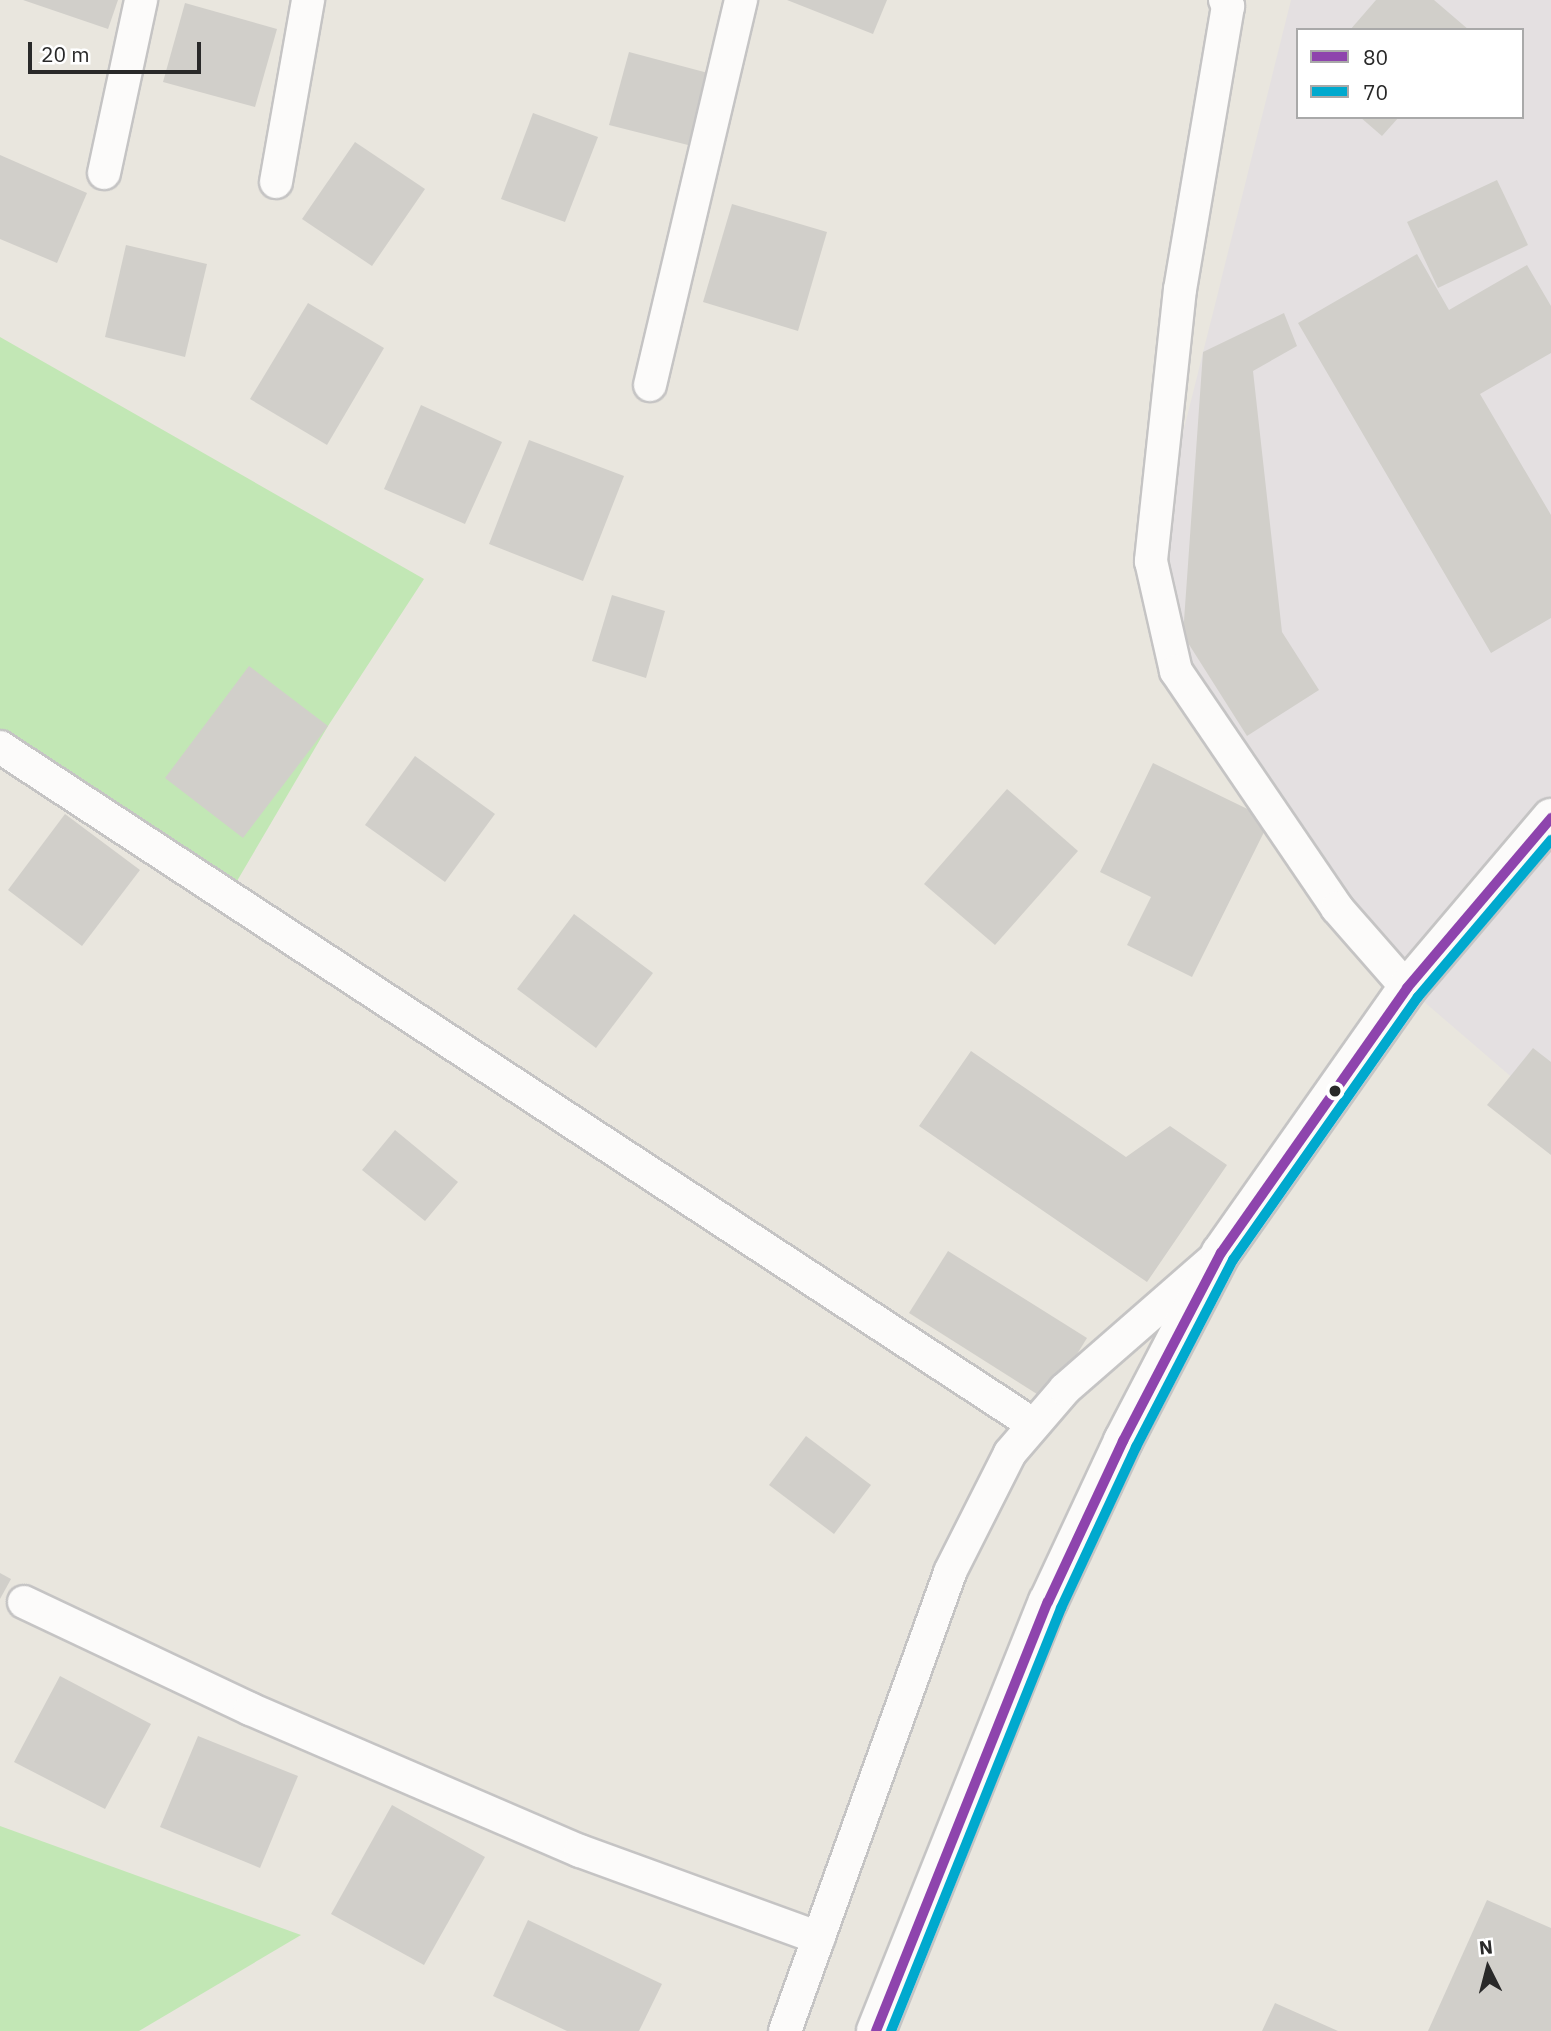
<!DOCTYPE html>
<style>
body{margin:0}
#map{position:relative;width:1551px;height:2031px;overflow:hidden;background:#e9e6de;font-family:"IBM Plex Sans",sans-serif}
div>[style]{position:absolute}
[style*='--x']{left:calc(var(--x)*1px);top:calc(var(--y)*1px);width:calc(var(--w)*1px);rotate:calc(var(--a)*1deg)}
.industrial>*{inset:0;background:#e4e0e1}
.green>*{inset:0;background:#c2e7b5}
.building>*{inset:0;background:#d1cfca}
.roads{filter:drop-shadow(2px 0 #c5c4c4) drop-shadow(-2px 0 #c5c4c4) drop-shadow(0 2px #c5c4c4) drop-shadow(0 -2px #c5c4c4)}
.lane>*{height:32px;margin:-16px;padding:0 16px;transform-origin:16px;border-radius:16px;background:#fcfbfa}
.secondary>*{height:38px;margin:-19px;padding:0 19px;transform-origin:19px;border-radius:19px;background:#fcfbfa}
.bus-1>*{height:10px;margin:-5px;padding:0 5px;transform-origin:5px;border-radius:5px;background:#8e44ad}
.bus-2>*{height:10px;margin:-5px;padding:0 5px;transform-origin:5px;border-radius:5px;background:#00a9ce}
.dots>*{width:19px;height:19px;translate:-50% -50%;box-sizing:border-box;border:4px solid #fff;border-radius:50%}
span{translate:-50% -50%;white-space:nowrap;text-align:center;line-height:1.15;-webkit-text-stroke:5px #fff;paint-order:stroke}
.legend{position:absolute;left:1296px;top:28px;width:228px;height:91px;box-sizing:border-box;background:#fff;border:2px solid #a9a9a9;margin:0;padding:9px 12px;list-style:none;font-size:21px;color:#292929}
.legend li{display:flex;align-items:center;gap:14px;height:35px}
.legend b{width:35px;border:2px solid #a9a9a9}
.north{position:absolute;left:1453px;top:1933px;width:70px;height:70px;-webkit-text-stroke:5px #fff;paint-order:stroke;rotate:354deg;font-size:19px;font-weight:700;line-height:28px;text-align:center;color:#292929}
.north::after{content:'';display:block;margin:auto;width:24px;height:32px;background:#292929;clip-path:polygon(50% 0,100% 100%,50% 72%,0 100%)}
.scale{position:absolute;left:28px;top:42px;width:173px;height:32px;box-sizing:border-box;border:4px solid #292929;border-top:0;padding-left:9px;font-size:21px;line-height:24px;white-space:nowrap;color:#292929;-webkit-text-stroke:5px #fff;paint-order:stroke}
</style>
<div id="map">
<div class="industrial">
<div style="clip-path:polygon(evenodd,1291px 0,1551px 0,1551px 1111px,1408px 988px,1176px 671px,1151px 561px,1291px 0,1297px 30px,1521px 30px,1521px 117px,1297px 117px,1297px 30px)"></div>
</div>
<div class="green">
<div style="clip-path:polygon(0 337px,424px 579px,328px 726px,237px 881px,0 729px)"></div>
<div style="clip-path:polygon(0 1826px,301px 1935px,139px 2031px,0 2031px)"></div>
</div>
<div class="building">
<div style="clip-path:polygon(23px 0,118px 0,108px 29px)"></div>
<div style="clip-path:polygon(787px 0,887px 0,873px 34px)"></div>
<div style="clip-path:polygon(1376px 0,1434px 0,1469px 30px,1350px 30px)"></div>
<div style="clip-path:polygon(185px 3px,277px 29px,255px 107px,163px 82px)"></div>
<div style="clip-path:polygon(629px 52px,708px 73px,688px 145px,609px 125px)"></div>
<div style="clip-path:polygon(533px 113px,598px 137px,565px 222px,501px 199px)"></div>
<div style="clip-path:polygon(1360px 117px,1399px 117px,1382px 136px)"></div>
<div style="clip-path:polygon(355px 142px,425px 189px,372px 266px,302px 219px)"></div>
<div style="clip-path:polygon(0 155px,87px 193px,57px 263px,0 239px)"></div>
<div style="clip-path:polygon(1497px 180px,1528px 245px,1438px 288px,1407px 222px)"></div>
<div style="clip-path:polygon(732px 204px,827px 232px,798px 331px,703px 302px)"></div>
<div style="clip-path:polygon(126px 245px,207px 264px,185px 357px,105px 337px)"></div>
<div style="clip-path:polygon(1417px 254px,1449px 310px,1527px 265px,1551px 306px,1551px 353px,1480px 394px,1551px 515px,1551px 618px,1491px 653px,1298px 323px)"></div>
<div style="clip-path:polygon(308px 303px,384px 348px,327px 445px,250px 399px)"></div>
<div style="clip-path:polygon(1284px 313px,1297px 346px,1253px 371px,1282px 632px,1319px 690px,1247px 736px,1183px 635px,1203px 352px)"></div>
<div style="clip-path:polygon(421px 405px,502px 442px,465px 524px,384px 489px)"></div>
<div style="clip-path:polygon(529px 440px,624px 476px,583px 581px,489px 544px)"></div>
<div style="clip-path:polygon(612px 595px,665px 611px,646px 678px,592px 661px)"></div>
<div style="clip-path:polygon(249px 666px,328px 726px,243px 838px,165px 778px)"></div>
<div style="clip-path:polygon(415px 756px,495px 814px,445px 882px,365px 825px)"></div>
<div style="clip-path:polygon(1153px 763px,1270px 820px,1192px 977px,1127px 945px,1151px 897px,1100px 872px)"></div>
<div style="clip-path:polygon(1007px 789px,1078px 851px,995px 945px,924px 884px)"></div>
<div style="clip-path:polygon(65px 814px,140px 870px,82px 946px,8px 890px)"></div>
<div style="clip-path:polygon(574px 914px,653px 973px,596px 1048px,517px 989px)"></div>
<div style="clip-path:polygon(1533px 1048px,1551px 1062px,1551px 1155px,1487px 1105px)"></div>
<div style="clip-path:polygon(971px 1051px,1126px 1157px,1170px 1126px,1227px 1165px,1147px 1282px,919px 1126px)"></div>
<div style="clip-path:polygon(395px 1130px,458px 1182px,425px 1221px,362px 1170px)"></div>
<div style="clip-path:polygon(948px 1251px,1087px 1338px,1048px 1401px,909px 1313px)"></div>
<div style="clip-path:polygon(806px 1436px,871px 1485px,834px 1534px,769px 1485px)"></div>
<div style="clip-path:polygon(0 1573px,11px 1579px,0 1599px)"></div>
<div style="clip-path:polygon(60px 1676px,151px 1724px,105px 1809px,14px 1762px)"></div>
<div style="clip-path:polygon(198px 1736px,298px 1776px,260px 1868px,160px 1827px)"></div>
<div style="clip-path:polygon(392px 1805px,485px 1857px,424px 1965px,331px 1914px)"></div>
<div style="clip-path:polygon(1487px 1900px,1551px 1928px,1551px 2031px,1428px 2031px)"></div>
<div style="clip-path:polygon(528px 1920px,662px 1984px,639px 2031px,567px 2031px,493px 1996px)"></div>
<div style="clip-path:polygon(1275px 2003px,1338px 2031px,1262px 2031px)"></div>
</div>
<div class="roads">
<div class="lane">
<div style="--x:1225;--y:0;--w:7;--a:63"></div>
<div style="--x:1228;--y:6;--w:287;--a:99.6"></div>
<div style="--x:1180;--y:289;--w:274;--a:96.1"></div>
<div style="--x:1151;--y:561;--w:113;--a:77.2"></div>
<div style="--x:1176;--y:671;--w:287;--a:55.8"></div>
<div style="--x:1337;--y:908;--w:106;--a:48.8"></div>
<div style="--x:104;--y:173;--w:177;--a:-77.9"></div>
<div style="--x:276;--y:182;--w:185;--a:-80"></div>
<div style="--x:650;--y:385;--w:396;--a:-76.7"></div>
<div style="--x:0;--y:747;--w:1236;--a:33.25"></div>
<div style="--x:24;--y:1602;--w:250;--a:25.3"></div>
<div style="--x:250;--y:1709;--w:359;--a:23.3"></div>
<div style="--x:580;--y:1851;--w:254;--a:20"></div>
<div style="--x:785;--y:2031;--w:488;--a:-70.2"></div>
<div style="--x:950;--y:1572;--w:133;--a:-63.2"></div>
<div style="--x:1010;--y:1453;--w:84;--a:-49.3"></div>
<div style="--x:1065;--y:1389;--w:196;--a:-41.1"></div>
</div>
<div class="secondary">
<div style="--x:876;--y:2031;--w:462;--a:-68.2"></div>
<div style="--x:1048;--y:1602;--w:178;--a:-65"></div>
<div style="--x:1123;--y:1441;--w:212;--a:-62.5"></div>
<div style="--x:1221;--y:1253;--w:324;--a:-54.9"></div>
<div style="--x:1407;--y:988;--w:223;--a:-49.7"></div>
</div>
</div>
<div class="bus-1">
<div style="--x:876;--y:2031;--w:462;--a:-68.2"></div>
<div style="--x:1048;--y:1602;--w:178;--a:-65"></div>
<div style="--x:1123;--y:1441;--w:212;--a:-62.5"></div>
<div style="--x:1221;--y:1253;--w:324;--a:-54.9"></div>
<div style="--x:1407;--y:988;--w:223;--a:-49.7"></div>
</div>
<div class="bus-2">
<div style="--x:891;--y:2031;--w:456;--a:-68.1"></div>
<div style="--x:1061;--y:1608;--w:178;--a:-65"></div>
<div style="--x:1136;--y:1447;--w:211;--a:-62.6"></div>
<div style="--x:1233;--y:1260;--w:322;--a:-54.9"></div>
<div style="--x:1418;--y:997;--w:206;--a:-49.7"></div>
</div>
<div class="dots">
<div style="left:1335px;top:1091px;background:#292929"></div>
</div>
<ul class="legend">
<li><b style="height:9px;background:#8e44ad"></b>80</li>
<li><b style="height:9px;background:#00a9ce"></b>70</li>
</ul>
<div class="north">N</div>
<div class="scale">20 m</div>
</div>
